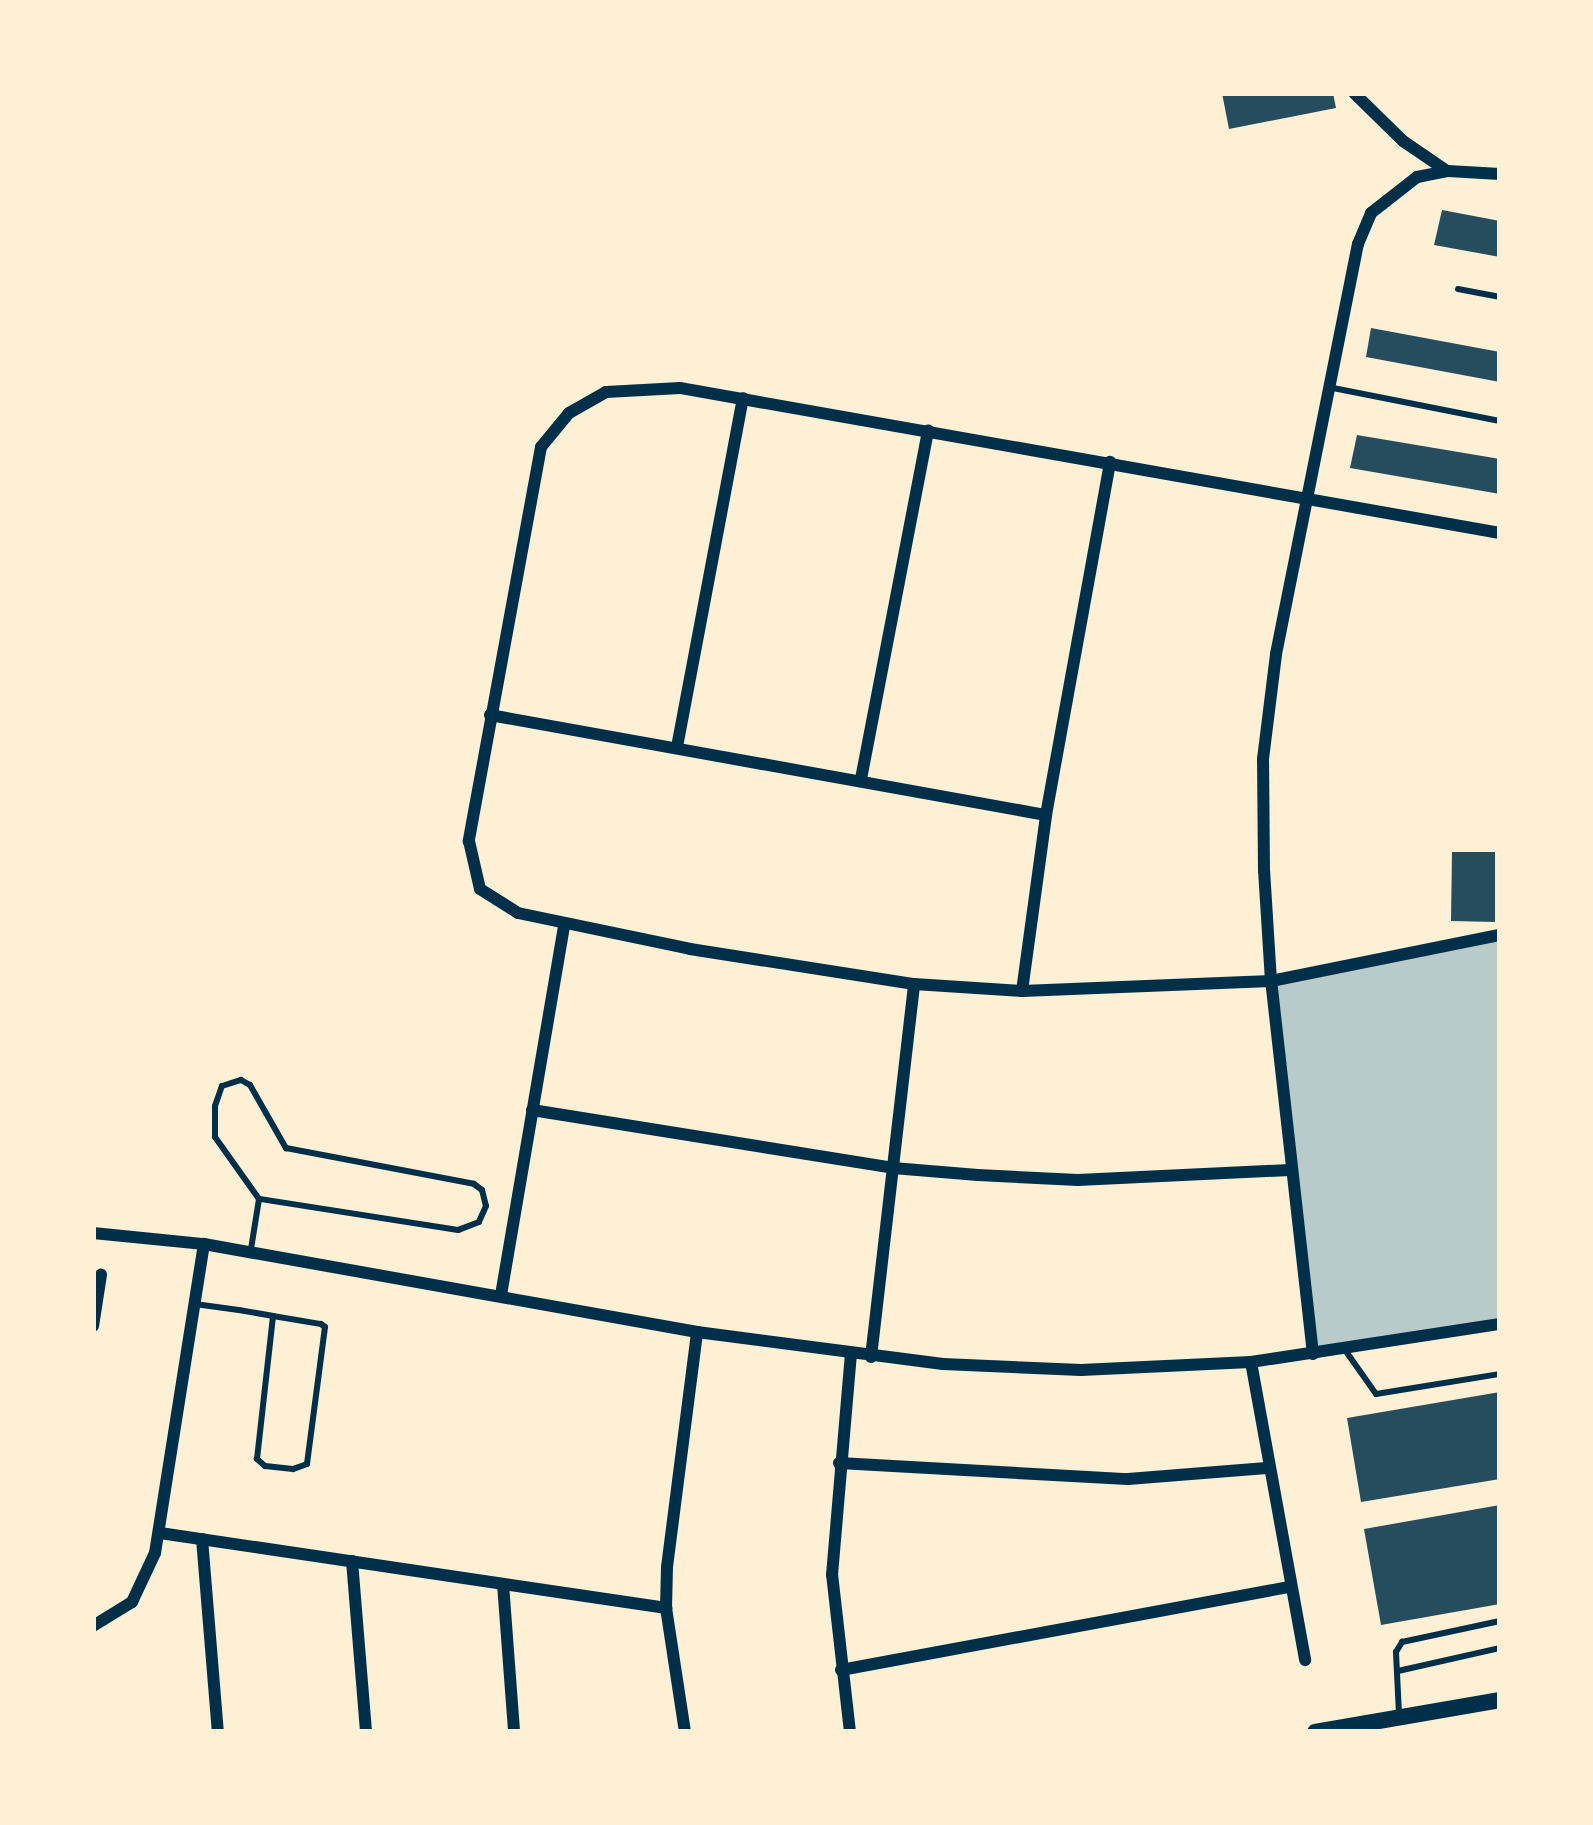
<!DOCTYPE html>
<style>
body{margin:0}
#map{position:relative;width:1593px;height:1825px;overflow:hidden;background:#fdf0d5;font-family:"Noto Sans",sans-serif}
div>[style]{position:absolute}
[style*='--x']{left:calc(var(--x)*1px);top:calc(var(--y)*1px);width:calc(var(--w)*1px);rotate:calc(var(--a)*1deg)}
.green>*{inset:0;background:#b9caca}
.building>*{inset:0;background:#264d5e}
.service>*{height:6px;margin:-3px;padding:0 3px;transform-origin:3px;border-radius:3px;background:#003049}
.minor>*{height:12px;margin:-6px;padding:0 6px;transform-origin:6px;border-radius:6px;background:#003049}
.secondary>*{height:16px;margin:-8px;padding:0 8px;transform-origin:8px;border-radius:8px;background:#003049}
span{translate:-50% -50%;white-space:nowrap;text-align:center;line-height:1.15;-webkit-text-stroke:9px #fdf0d5;paint-order:stroke}
.frame{position:absolute;inset:0;border:96px solid #fdf0d5;pointer-events:none}
</style>
<div id="map">
<div class="green">
<div style="clip-path:polygon(1500px 935px,1500px 1324px,1313px 1354px,1271px 981px)"></div>
</div>
<div class="building">
<div style="clip-path:polygon(1222px 93px,1333px 93px,1336px 108px,1229px 129px)"></div>
<div style="clip-path:polygon(1442px 210px,1500px 221px,1500px 257px,1434px 245px)"></div>
<div style="clip-path:polygon(1371px 328px,1500px 352px,1500px 382px,1366px 357px)"></div>
<div style="clip-path:polygon(1357px 435px,1500px 459px,1500px 494px,1350px 468px)"></div>
<div style="clip-path:polygon(1452px 852px,1495px 852px,1495px 922px,1451px 921px)"></div>
<div style="clip-path:polygon(1500px 1392px,1500px 1479px,1361px 1502px,1347px 1418px)"></div>
<div style="clip-path:polygon(1500px 1505px,1500px 1604px,1381px 1625px,1364px 1529px)"></div>
</div>
<div class="service">
<div style="--x:1458;--y:289;--w:43;--a:10.8"></div>
<div style="--x:1333;--y:388;--w:170;--a:11.2"></div>
<div style="--x:241;--y:1080;--w:10;--a:29"></div>
<div style="--x:250;--y:1085;--w:73;--a:60.3"></div>
<div style="--x:286;--y:1148;--w:191;--a:10.8"></div>
<div style="--x:474;--y:1184;--w:10;--a:37"></div>
<div style="--x:482;--y:1190;--w:16;--a:76"></div>
<div style="--x:486;--y:1206;--w:17;--a:114"></div>
<div style="--x:479;--y:1222;--w:22;--a:159"></div>
<div style="--x:458;--y:1230;--w:201;--a:-171.1"></div>
<div style="--x:259;--y:1199;--w:76;--a:-125.4"></div>
<div style="--x:215;--y:1137;--w:31;--a:-90"></div>
<div style="--x:215;--y:1106;--w:21;--a:-71"></div>
<div style="--x:222;--y:1086;--w:20;--a:-18"></div>
<div style="--x:251;--y:1249;--w:51;--a:-80.9"></div>
<div style="--x:195;--y:1304;--w:44;--a:7.8"></div>
<div style="--x:239;--y:1310;--w:35;--a:10"></div>
<div style="--x:273;--y:1316;--w:49;--a:9.5"></div>
<div style="--x:321;--y:1324;--w:5;--a:37"></div>
<div style="--x:325;--y:1327;--w:138;--a:97.5"></div>
<div style="--x:307;--y:1464;--w:15;--a:160"></div>
<div style="--x:293;--y:1469;--w:28;--a:-174"></div>
<div style="--x:265;--y:1466;--w:11;--a:-139"></div>
<div style="--x:257;--y:1459;--w:144;--a:-83.6"></div>
<div style="--x:1345;--y:1350;--w:54;--a:54.8"></div>
<div style="--x:1376;--y:1394;--w:126;--a:-9.2"></div>
<div style="--x:1398;--y:1671;--w:105;--a:-12.7"></div>
<div style="--x:1399;--y:1714;--w:62;--a:-92.8"></div>
<div style="--x:1396;--y:1652;--w:12;--a:-59"></div>
<div style="--x:1402;--y:1642;--w:100;--a:-12.1"></div>
</div>
<div class="minor">
<div style="--x:1354;--y:93;--w:69;--a:44.4"></div>
<div style="--x:1403;--y:141;--w:53;--a:34.3"></div>
<div style="--x:1500;--y:533;--w:833;--a:-169.97"></div>
<div style="--x:680;--y:388;--w:74;--a:176.9"></div>
<div style="--x:606;--y:392;--w:43;--a:150.4"></div>
<div style="--x:569;--y:413;--w:44;--a:129.5"></div>
<div style="--x:541;--y:447;--w:401;--a:100.4"></div>
<div style="--x:469;--y:841;--w:49;--a:77.1"></div>
<div style="--x:480;--y:889;--w:45;--a:32.3"></div>
<div style="--x:518;--y:913;--w:176;--a:11.8"></div>
<div style="--x:690;--y:949;--w:227;--a:8.9"></div>
<div style="--x:914;--y:984;--w:108;--a:3.7"></div>
<div style="--x:1022;--y:991;--w:249;--a:-2.3"></div>
<div style="--x:1271;--y:981;--w:234;--a:-11.4"></div>
<div style="--x:490;--y:715;--w:565;--a:10.2"></div>
<div style="--x:677;--y:747;--w:355;--a:-79.3"></div>
<div style="--x:861;--y:779;--w:355;--a:-79.1"></div>
<div style="--x:1022;--y:991;--w:178;--a:-82.2"></div>
<div style="--x:1046;--y:815;--w:359;--a:-79.7"></div>
<div style="--x:532;--y:1110;--w:366;--a:9.1"></div>
<div style="--x:893;--y:1168;--w:85;--a:4.7"></div>
<div style="--x:978;--y:1175;--w:100;--a:2.9"></div>
<div style="--x:1078;--y:1180;--w:212;--a:-2.7"></div>
<div style="--x:93;--y:1233;--w:112;--a:5.7"></div>
<div style="--x:204;--y:1244;--w:501;--a:10.12"></div>
<div style="--x:697;--y:1332;--w:248;--a:7.4"></div>
<div style="--x:943;--y:1364;--w:138;--a:2.5"></div>
<div style="--x:1081;--y:1370;--w:170;--a:-2.7"></div>
<div style="--x:1251;--y:1362;--w:252;--a:-8.7"></div>
<div style="--x:501;--y:1295;--w:375;--a:-80.3"></div>
<div style="--x:93;--y:1326;--w:52;--a:-81.1"></div>
<div style="--x:1313;--y:1354;--w:375;--a:-96.4"></div>
<div style="--x:1271;--y:981;--w:110;--a:-93.6"></div>
<div style="--x:1264;--y:871;--w:112;--a:-90.5"></div>
<div style="--x:1263;--y:759;--w:106;--a:-82.9"></div>
<div style="--x:1276;--y:654;--w:418;--a:-78.7"></div>
<div style="--x:1358;--y:244;--w:34;--a:-67"></div>
<div style="--x:1371;--y:213;--w:58;--a:-38"></div>
<div style="--x:1417;--y:177;--w:32;--a:-11"></div>
<div style="--x:1448;--y:171;--w:52;--a:3.3"></div>
<div style="--x:871;--y:1357;--w:375;--a:-83.4"></div>
<div style="--x:1251;--y:1362;--w:303;--a:79.7"></div>
<div style="--x:839;--y:1463;--w:289;--a:3.2"></div>
<div style="--x:1128;--y:1479;--w:139;--a:-4.5"></div>
<div style="--x:160;--y:1533;--w:512;--a:8.43"></div>
<div style="--x:202;--y:1539;--w:194;--a:85.3"></div>
<div style="--x:352;--y:1561;--w:172;--a:85.3"></div>
<div style="--x:503;--y:1584;--w:148;--a:85.7"></div>
<div style="--x:93;--y:1626;--w:46;--a:-31.6"></div>
<div style="--x:132;--y:1602;--w:54;--a:-64.9"></div>
<div style="--x:155;--y:1553;--w:313;--a:-81"></div>
<div style="--x:841;--y:1670;--w:456;--a:-10.5"></div>
<div style="--x:685;--y:1732;--w:125;--a:-98.7"></div>
<div style="--x:666;--y:1608;--w:41;--a:-88.6"></div>
<div style="--x:667;--y:1567;--w:237;--a:-82.7"></div>
<div style="--x:850;--y:1732;--w:158;--a:-96.5"></div>
<div style="--x:832;--y:1575;--w:221;--a:-85.1"></div>
</div>
<div class="secondary">
<div style="--x:1315;--y:1732;--w:188;--a:-9.8"></div>
</div>
<div class="frame"></div>
</div>
